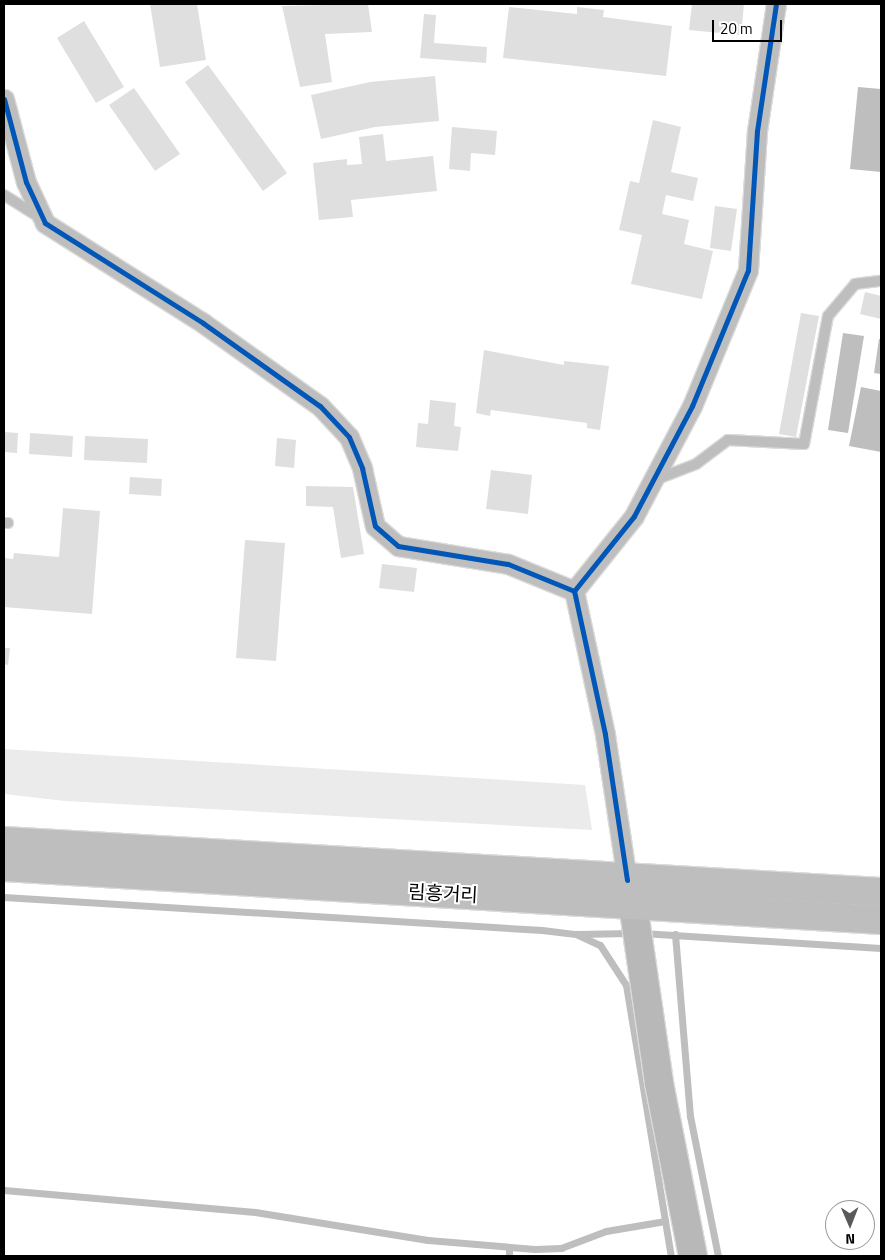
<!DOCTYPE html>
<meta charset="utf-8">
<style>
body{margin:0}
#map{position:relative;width:885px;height:1260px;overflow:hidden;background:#fff;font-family:"Titillium Web","Noto Sans KR",sans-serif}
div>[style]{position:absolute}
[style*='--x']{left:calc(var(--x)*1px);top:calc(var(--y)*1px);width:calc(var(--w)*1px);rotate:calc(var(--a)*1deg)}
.green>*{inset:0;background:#ebebeb}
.water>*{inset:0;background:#bebebe}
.stream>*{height:7px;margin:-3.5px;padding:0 3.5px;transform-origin:3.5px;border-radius:3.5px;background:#bebebe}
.building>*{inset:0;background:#dfdfdf}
.roads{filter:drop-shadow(1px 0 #dbdbdb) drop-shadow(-1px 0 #dbdbdb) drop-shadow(0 1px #dbdbdb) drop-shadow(0 -1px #dbdbdb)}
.lane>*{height:10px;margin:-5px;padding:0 5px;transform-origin:5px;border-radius:5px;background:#bebebe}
.street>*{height:19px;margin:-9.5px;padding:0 9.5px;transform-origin:9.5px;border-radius:9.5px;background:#bebebe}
.secondary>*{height:28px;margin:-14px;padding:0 14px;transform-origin:14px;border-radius:14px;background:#b8b8b8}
.primary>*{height:28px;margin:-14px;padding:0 14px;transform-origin:14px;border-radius:14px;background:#bebebe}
.cycleway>*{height:5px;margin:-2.5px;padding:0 2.5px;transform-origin:2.5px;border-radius:2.5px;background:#0057b8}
span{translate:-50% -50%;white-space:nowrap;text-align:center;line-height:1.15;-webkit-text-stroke:4px #fff;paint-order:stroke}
.street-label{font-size:19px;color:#000}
.frame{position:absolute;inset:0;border:5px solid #000;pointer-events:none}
.north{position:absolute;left:825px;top:1200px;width:50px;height:50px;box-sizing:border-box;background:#fff;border:1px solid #999;border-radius:50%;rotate:179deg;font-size:14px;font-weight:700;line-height:20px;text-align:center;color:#000}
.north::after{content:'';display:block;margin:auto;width:18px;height:22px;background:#595959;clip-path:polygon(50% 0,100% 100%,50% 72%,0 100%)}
.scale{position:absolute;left:712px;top:20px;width:70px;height:22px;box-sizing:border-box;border:2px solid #000;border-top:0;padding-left:6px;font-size:15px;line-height:18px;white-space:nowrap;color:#000;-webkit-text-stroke:4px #fff;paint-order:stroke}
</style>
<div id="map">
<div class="green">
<div style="clip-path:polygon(4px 749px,585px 785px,592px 830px,65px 801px,4px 794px)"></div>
</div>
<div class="water">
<div style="clip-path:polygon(858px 87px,881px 89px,881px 192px,881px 172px,850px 169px)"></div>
<div style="clip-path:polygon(843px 333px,864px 336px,848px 433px,828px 430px)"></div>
<div style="clip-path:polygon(879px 339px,881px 339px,881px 374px,874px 373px)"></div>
<div style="clip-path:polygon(861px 387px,881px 391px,881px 452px,849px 446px)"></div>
</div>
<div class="stream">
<div style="--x:4;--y:897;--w:539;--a:3.51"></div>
<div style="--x:542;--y:930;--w:34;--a:7"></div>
<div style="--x:576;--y:934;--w:26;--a:25"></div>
<div style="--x:600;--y:945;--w:48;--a:57"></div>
<div style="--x:626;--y:985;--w:275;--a:80.6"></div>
<div style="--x:642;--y:933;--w:239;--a:3.6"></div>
<div style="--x:577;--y:934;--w:54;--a:-1.1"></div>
<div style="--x:675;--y:934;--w:183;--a:85.3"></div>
<div style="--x:690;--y:1116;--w:143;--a:78.7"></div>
<div style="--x:4;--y:1190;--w:252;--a:5"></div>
<div style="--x:255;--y:1212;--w:175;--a:9.2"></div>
<div style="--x:428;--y:1240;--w:107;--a:4.8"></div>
<div style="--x:535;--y:1249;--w:26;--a:-2"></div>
<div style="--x:561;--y:1248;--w:48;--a:-20.7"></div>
<div style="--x:606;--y:1231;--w:60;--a:-9.6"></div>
<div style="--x:509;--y:1247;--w:9;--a:90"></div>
</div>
<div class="building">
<div style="clip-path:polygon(150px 4px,197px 4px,206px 60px,160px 67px)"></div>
<div style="clip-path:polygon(368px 4px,372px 32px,325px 34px,332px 82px,300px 87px,282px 6px)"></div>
<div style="clip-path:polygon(692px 4px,744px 4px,741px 35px,689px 30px)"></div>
<div style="clip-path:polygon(509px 7px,577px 14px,577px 7px,604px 10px,603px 17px,672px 26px,666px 76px,503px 58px)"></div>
<div style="clip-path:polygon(424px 14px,436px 15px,434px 43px,487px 47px,486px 63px,420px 58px)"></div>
<div style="clip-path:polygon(84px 21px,124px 87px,96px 103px,57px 38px)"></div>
<div style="clip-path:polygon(208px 65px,287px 173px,263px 191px,185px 82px)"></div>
<div style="clip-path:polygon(435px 76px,439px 121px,375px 127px,321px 139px,311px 95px,370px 82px)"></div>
<div style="clip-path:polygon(134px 88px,180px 154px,155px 171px,109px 105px)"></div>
<div style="clip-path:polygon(653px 120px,681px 127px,671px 172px,698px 178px,693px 201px,666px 195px,662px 214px,689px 220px,684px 244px,713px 251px,702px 299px,631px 284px,642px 235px,619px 230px,630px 181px,639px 183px)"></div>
<div style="clip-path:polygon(452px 127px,497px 131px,495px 155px,471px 153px,470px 171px,449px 169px)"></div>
<div style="clip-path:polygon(383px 134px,386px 161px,433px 156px,437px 191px,351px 200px,353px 217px,319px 220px,313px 163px,347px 159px,347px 165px,362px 164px,359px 137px)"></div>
<div style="clip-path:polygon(715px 206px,737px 209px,731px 251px,710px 248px)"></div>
<div style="clip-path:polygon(865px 292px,881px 296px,881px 319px,860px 314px)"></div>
<div style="clip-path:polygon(801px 313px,819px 316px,796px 437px,779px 434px)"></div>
<div style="clip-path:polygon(484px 350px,564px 365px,564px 361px,609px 366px,600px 430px,587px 428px,587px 423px,491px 410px,490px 416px,476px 413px)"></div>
<div style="clip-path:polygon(430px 400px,456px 403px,454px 426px,461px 427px,458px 451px,416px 447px,418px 423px,428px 424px)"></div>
<div style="clip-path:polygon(4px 432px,18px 433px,17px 453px,4px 452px)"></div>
<div style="clip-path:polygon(30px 433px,73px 436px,72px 457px,29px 454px)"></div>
<div style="clip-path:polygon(85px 436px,148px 439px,147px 463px,84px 460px)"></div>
<div style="clip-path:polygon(277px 438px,296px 440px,294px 468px,275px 466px)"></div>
<div style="clip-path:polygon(491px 470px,532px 475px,528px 514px,486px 509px)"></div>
<div style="clip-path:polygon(130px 477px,162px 479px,161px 496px,129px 494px)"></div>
<div style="clip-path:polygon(306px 486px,353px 487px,364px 554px,341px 558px,333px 507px,306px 506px)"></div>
<div style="clip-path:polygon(63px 508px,100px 511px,92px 614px,4px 607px,4px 558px,13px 559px,14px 553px,59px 557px)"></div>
<div style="clip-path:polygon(245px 540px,285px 543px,276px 661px,236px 658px)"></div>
<div style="clip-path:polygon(382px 564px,417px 568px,414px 592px,379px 588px)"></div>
<div style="clip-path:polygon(4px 648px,10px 648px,8px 665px,4px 664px)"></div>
</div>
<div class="roads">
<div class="lane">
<div style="--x:4;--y:195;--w:41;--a:32.2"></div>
<div style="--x:652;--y:481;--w:47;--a:-21.1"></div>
<div style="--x:696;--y:464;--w:40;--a:-37"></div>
<div style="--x:728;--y:440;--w:76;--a:3"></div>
<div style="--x:804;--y:444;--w:130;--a:-79.4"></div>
<div style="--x:828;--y:316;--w:42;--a:-49.8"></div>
<div style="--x:855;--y:284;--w:26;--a:-7"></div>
<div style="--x:4;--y:523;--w:4;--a:0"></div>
</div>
<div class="street">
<div style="--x:4;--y:99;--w:86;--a:75.2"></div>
<div style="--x:26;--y:182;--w:45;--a:65.1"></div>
<div style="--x:45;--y:223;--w:187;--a:32.3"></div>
<div style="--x:203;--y:323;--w:143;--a:35.4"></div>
<div style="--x:320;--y:406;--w:42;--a:46.9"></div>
<div style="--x:349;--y:437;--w:34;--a:67"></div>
<div style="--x:362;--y:468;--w:59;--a:77.4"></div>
<div style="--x:375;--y:526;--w:30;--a:41"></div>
<div style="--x:398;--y:546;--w:111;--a:9.3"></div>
<div style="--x:508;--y:564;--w:71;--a:22.2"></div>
<div style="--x:627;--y:880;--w:148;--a:-98.6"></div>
<div style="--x:605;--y:734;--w:146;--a:-102.2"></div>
<div style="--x:574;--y:591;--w:96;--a:-51.3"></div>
<div style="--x:634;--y:516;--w:124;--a:-62.2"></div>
<div style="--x:692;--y:406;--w:147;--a:-67.6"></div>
<div style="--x:748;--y:270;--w:139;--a:-86.3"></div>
<div style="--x:757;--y:131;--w:128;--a:-81.5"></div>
</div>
<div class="secondary">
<div style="--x:633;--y:904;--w:181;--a:81.7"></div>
<div style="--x:659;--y:1083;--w:176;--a:78.9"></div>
</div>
<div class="primary">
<div style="--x:4;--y:841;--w:878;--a:3.33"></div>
<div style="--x:4;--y:867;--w:879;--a:3.46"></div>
</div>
</div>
<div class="cycleway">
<div style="--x:4;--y:99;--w:86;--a:75.2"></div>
<div style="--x:26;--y:182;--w:45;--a:65.1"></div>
<div style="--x:45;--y:223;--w:187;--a:32.3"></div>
<div style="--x:203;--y:323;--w:143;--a:35.4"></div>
<div style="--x:320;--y:406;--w:42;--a:46.9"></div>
<div style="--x:349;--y:437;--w:34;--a:67"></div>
<div style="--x:362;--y:468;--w:59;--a:77.4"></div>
<div style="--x:375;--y:526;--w:30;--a:41"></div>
<div style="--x:398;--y:546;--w:111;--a:9.3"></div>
<div style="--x:508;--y:564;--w:71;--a:22.2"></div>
<div style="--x:627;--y:880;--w:148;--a:-98.6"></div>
<div style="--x:605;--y:734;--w:146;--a:-102.2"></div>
<div style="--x:574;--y:591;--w:96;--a:-51.3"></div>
<div style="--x:634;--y:516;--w:124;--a:-62.2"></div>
<div style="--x:692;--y:406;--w:147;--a:-67.6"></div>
<div style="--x:748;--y:270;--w:139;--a:-86.3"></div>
<div style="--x:757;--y:131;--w:128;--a:-81.5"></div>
</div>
<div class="street-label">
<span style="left:443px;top:893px;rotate:3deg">림흥거리</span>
</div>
<div class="frame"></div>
<div class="north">N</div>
<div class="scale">20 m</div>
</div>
